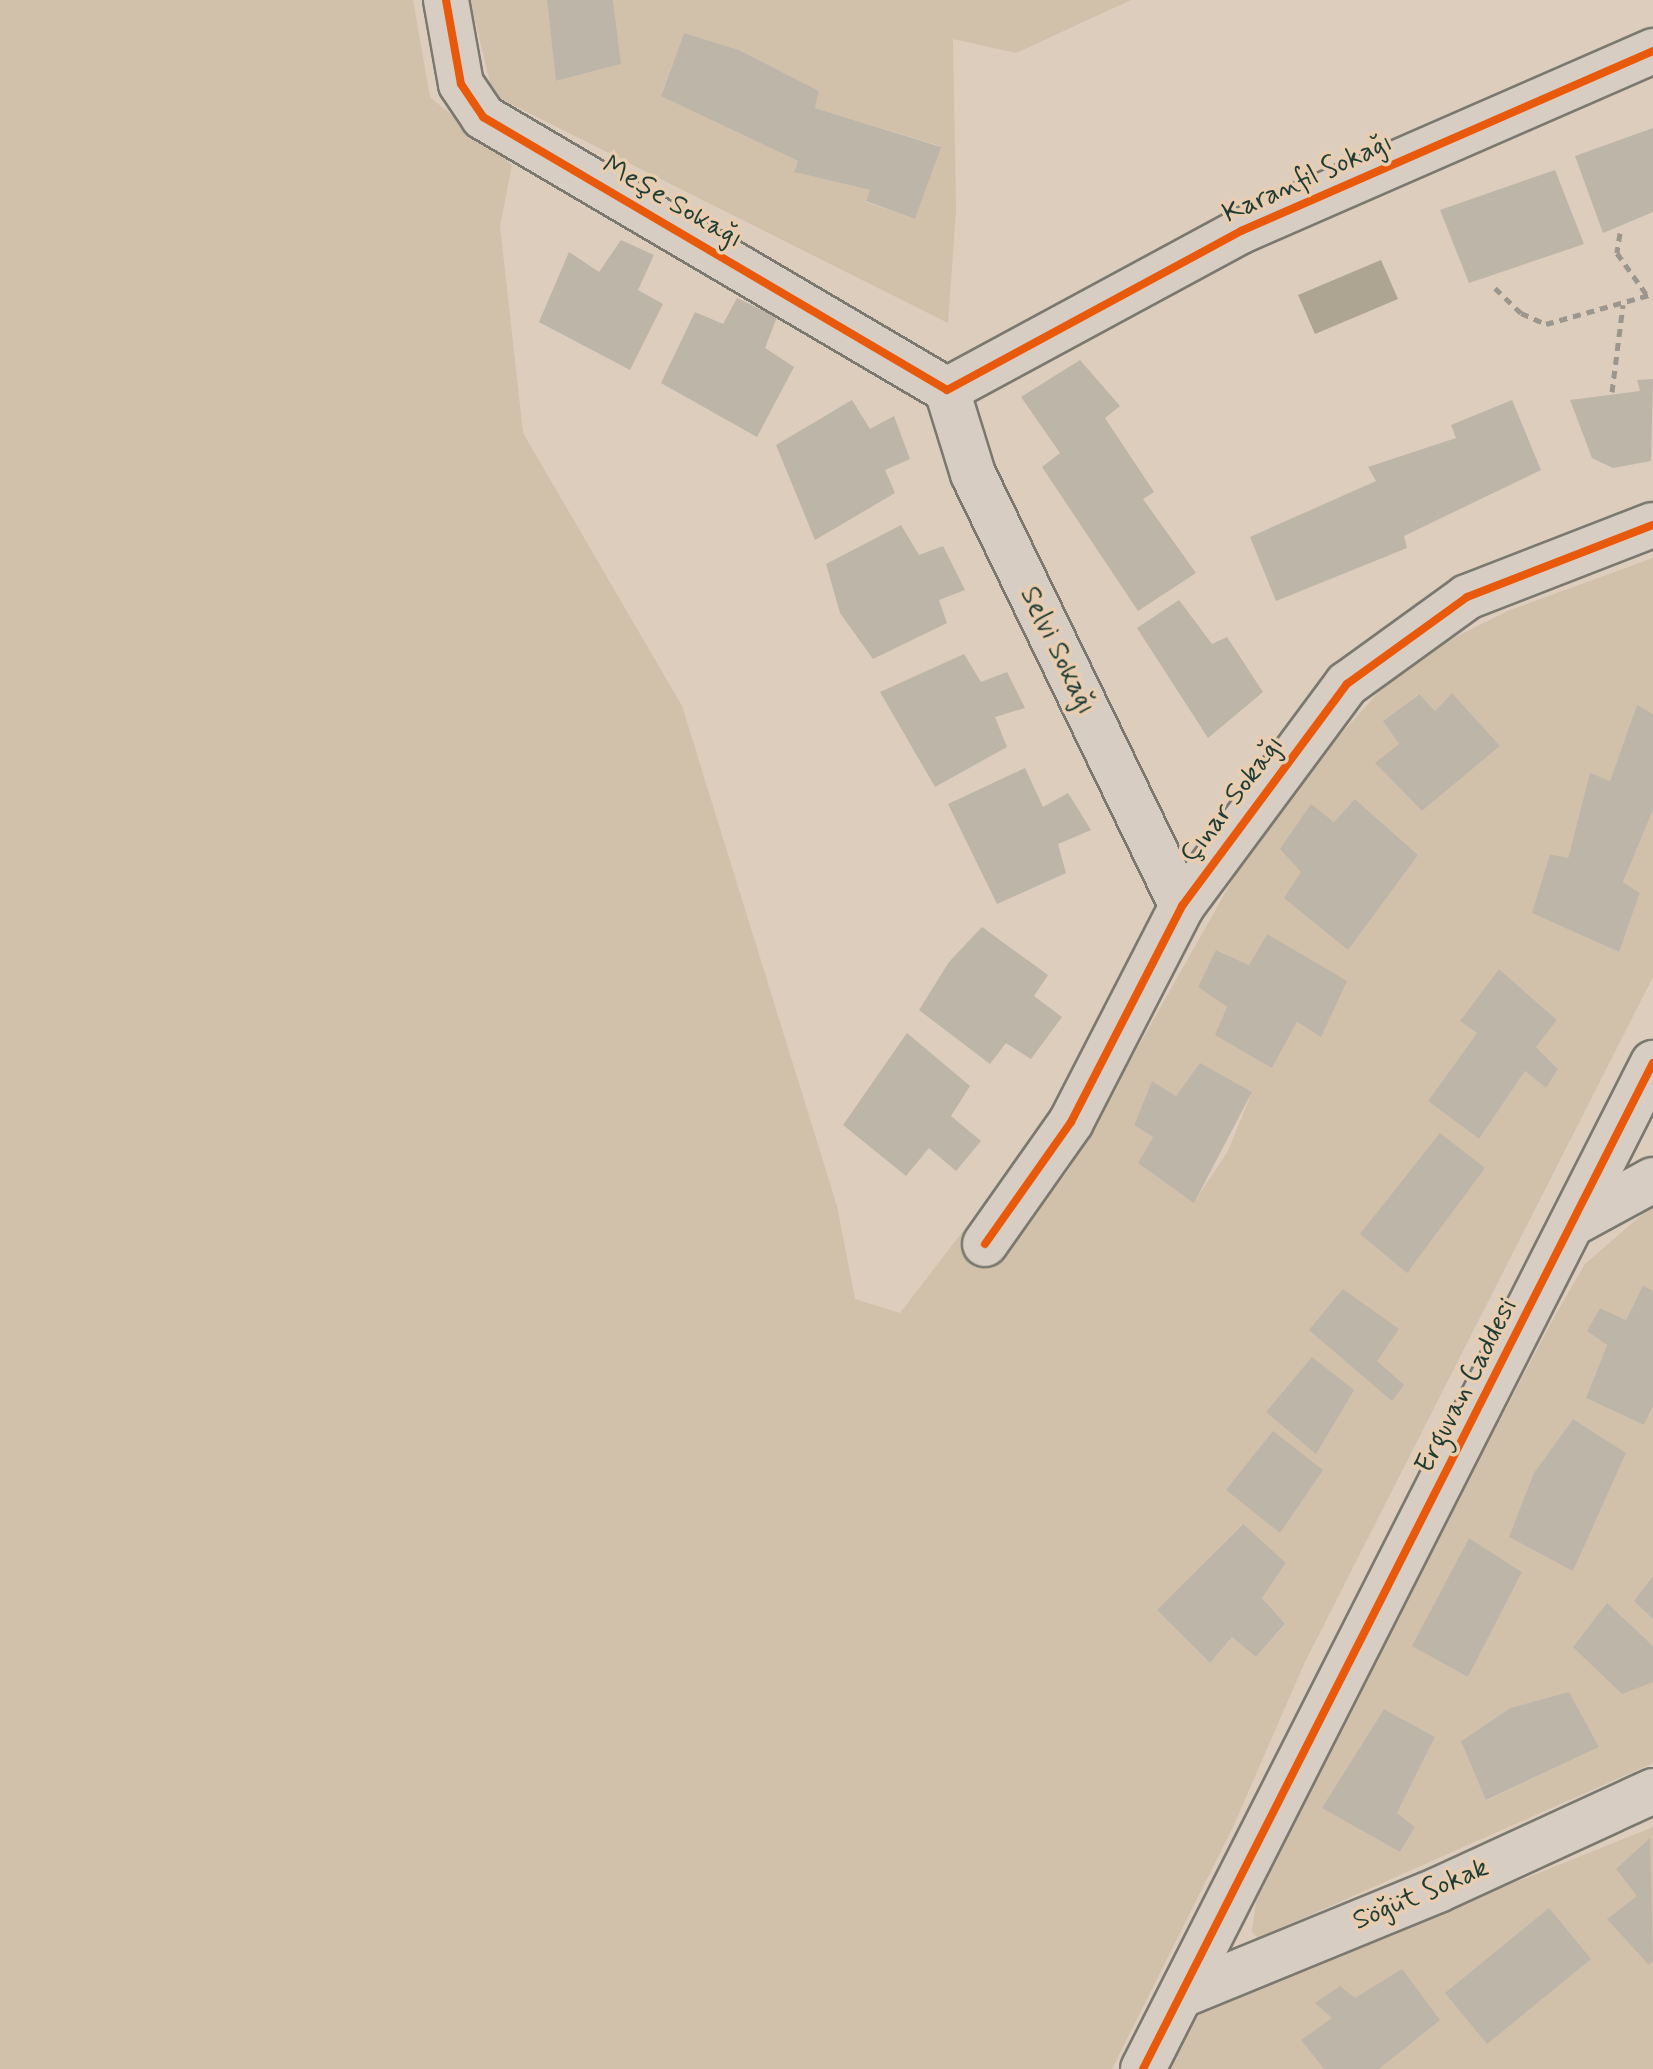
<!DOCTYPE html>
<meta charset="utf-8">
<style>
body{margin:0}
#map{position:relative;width:1653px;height:2069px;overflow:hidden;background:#dccdbd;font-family:Mynerve,sans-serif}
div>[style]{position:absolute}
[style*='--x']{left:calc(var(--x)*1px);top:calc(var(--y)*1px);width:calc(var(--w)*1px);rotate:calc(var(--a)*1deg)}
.green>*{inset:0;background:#d1c0aa}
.water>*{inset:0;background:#ada592}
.building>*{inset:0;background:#beb5a9}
.path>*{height:5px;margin-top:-2.5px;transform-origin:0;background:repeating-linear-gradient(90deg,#9b978e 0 8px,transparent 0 14px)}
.roads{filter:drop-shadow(2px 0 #7a786f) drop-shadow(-2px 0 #7a786f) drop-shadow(0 2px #7a786f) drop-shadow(0 -2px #7a786f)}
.minor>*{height:44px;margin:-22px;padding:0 22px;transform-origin:22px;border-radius:22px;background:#d7cdc2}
.cycleway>*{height:8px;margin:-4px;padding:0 4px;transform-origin:4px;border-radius:4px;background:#e8590c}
span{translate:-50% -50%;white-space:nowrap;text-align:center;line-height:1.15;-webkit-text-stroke:7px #e9cdb0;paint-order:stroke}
.street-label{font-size:28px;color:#1f3d34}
</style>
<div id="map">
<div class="green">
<div style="clip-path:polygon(evenodd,0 0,413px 0,430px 97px,512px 165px,500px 226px,523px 433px,682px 706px,837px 1206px,855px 1299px,900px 1313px,963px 1231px,996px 1262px,1068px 1171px,1272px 810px,1407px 661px,1510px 610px,1653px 558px,1653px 714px,1637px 706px,1610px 781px,1590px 774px,1568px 858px,1550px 854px,1533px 913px,1619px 952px,1640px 893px,1623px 882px,1653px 810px,1653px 977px,1304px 1664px,1233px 1827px,1112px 2069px,0 2069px,0 0,1452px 693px,1500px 746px,1422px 811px,1376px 764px,1399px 744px,1384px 720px,1418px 694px,1435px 711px,1452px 693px,0 0,1355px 799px,1418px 855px,1348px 949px,1301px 872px,1355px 799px,0 0,1267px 934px,1321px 1036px,1297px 1022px,1272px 1068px,1227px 1007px,1198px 987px,1217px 950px,1249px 965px,1267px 934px,0 0,1499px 969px,1557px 1020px,1536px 1047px,1558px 1069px,1546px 1088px,1525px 1071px,1479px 1139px,1428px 1101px,1477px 1033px,1461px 1020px,1499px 969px,0 0,1200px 1064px,1252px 1092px,1228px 1151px,1194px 1202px,1138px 1163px,1153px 1137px,1134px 1125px,1152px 1081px,1176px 1096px,1200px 1064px,0 0,1242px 1524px,1286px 1563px,1262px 1598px,1285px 1625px,1256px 1657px,1232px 1637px,1210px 1663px,1158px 1610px,1242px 1524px)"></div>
<div style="clip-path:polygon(evenodd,470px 0,547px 0,557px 81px,621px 64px,613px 0,1131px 0,1016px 53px,953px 39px,956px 211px,948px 323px,493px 95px,470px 0,684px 33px,739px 50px,819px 91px,815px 108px,940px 146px,915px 219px,866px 202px,870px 190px,794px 172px,798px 161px,661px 95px,684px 33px)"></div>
<div style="clip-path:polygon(evenodd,1653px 1205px,1653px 1291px,1643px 1285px,1626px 1320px,1600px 1308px,1588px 1331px,1607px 1345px,1586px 1398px,1644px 1425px,1653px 1406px,1653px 1763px,1258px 1938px,1252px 1932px,1256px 1901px,1328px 1747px,1553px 1319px,1585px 1264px,1653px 1205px,1573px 1419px,1626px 1453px,1573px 1570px,1534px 1474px,1573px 1419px,1653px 1205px,1469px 1538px,1522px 1572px,1468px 1677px,1413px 1646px,1469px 1538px,1653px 1205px,1569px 1693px,1599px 1747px,1487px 1800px,1462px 1740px,1510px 1708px,1569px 1693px,1653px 1205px,1384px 1709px,1435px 1737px,1397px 1813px,1415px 1827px,1400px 1852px,1323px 1808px,1384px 1709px)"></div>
<div style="clip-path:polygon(1653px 1827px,1653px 2069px,1165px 2069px,1203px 2008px)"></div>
</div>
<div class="water">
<div style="clip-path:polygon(1381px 260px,1398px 299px,1315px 334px,1298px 295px)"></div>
</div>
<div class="building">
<div style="clip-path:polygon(547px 0,613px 0,621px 64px,556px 81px)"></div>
<div style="clip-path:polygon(684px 33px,739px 50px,819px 91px,815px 108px,941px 147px,915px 219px,866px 201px,870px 190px,794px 172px,798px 161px,661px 96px)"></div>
<div style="clip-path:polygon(1653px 128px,1653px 212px,1603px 233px,1575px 156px)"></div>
<div style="clip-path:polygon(1555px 170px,1584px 244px,1469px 283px,1440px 210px)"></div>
<div style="clip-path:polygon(621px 240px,654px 255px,638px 290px,663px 304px,630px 370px,539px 322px,569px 252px,599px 272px)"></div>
<div style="clip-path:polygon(737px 298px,777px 317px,765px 348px,794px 367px,757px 437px,661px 383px,695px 312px,723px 324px)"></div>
<div style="clip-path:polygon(1080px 360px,1120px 406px,1105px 418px,1154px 492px,1143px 499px,1196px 573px,1138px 611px,1042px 467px,1060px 453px,1021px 397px)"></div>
<div style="clip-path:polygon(1653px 379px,1651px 461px,1613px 468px,1592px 458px,1570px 400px,1640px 391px,1637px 380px)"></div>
<div style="clip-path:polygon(852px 400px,870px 429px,894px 416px,910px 459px,885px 470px,895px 493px,815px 540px,776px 445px)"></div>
<div style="clip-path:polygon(1512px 400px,1541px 470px,1404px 536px,1407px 548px,1276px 601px,1250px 537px,1376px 481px,1368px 467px,1456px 438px,1451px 425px)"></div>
<div style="clip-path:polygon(901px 525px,919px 555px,943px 546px,965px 590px,939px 600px,947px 623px,873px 659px,840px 613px,826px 564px)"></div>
<div style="clip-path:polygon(1179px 600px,1212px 644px,1227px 637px,1263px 692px,1208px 738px,1137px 628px)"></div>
<div style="clip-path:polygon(964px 654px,981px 682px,1007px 672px,1025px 708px,995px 717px,1007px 747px,935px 787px,880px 692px)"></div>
<div style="clip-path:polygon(1452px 693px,1500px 746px,1422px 811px,1375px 763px,1399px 744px,1383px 721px,1419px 694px,1435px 711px)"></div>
<div style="clip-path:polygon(1637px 705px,1653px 714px,1653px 810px,1623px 882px,1640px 893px,1619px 952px,1532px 913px,1550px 854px,1568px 858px,1590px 773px,1610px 781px)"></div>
<div style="clip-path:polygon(1025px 768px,1043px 807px,1068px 793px,1091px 830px,1058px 844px,1066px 873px,997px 904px,948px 804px)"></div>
<div style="clip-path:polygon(1355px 799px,1418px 855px,1348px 950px,1284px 898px,1301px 872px,1280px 849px,1311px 804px,1334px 822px)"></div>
<div style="clip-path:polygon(982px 927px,1048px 975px,1034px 996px,1062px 1017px,1031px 1059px,1006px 1043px,990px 1064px,919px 1010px,949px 962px)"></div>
<div style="clip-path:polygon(1267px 934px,1347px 981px,1321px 1037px,1297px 1022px,1272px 1068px,1215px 1035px,1227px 1007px,1198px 987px,1216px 950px,1249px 965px)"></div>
<div style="clip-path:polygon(1499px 969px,1557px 1020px,1536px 1047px,1558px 1069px,1546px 1088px,1525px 1071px,1479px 1139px,1428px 1101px,1477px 1033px,1460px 1021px)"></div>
<div style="clip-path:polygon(907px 1033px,970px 1086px,951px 1116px,981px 1141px,956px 1171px,929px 1148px,906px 1176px,843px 1125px)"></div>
<div style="clip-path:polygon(1200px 1063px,1252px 1092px,1194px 1203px,1138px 1163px,1153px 1137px,1134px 1125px,1152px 1081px,1176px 1096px)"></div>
<div style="clip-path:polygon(1440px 1133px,1485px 1168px,1407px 1273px,1360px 1234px)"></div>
<div style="clip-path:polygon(1643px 1285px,1653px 1291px,1653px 1406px,1644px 1425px,1586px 1398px,1607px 1345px,1587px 1331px,1600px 1308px,1626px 1320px)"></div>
<div style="clip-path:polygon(1343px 1289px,1399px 1329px,1377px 1361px,1404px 1385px,1392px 1401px,1309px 1330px)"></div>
<div style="clip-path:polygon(1312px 1357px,1354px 1390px,1316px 1454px,1266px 1412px)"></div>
<div style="clip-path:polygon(1573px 1419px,1626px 1453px,1573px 1571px,1509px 1537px,1534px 1473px)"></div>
<div style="clip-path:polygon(1273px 1431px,1323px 1470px,1280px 1533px,1226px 1490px)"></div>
<div style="clip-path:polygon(1243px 1524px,1286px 1563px,1262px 1598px,1285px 1624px,1256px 1657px,1232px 1637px,1210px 1663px,1157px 1610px)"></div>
<div style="clip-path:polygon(1469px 1538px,1522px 1572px,1468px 1677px,1412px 1646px)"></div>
<div style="clip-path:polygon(1653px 1576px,1653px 1619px,1634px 1601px)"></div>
<div style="clip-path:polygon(1607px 1603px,1653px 1646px,1653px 1682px,1622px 1694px,1573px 1647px)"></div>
<div style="clip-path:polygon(1569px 1692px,1599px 1747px,1486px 1800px,1461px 1741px,1510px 1708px)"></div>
<div style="clip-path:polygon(1384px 1709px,1435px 1737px,1397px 1813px,1415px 1827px,1400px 1852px,1322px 1808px)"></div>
<div style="clip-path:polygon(1650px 1838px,1653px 1961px,1649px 1965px,1607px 1919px,1637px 1896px,1616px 1869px)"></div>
<div style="clip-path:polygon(1549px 1908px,1591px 1959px,1487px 2044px,1445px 1993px)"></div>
<div style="clip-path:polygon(1402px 1969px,1440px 2020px,1379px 2069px,1324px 2069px,1301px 2040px,1332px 2018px,1315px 2003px,1340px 1986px,1355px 1998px)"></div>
</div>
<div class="path">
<div style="--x:1620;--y:233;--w:20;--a:99"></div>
<div style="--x:1617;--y:253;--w:52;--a:54.5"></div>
<div style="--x:1495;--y:288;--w:36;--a:44"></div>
<div style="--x:1521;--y:313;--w:27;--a:24"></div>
<div style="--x:1546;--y:324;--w:111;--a:-15.7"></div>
<div style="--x:1612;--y:392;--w:88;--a:-82.8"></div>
</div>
<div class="roads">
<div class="minor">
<div style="--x:446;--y:0;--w:85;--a:79.9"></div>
<div style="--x:461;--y:84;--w:40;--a:56"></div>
<div style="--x:483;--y:117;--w:538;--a:30.47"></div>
<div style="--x:947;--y:390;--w:334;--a:-28.4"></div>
<div style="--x:1241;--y:231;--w:450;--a:-23.6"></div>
<div style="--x:947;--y:390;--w:88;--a:72.8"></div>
<div style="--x:973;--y:474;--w:480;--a:64.2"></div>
<div style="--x:1574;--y:1223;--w:90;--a:-28.6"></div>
<div style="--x:985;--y:1244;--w:149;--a:-54.8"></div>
<div style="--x:1071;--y:1122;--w:243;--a:-62.8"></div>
<div style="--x:1182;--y:906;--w:277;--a:-53.4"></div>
<div style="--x:1347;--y:684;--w:148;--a:-35.9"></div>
<div style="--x:1467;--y:597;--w:199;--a:-21.2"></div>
<div style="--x:1187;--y:1993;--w:271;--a:-22.3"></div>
<div style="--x:1438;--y:1890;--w:237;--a:-24.7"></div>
<div style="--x:1143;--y:2069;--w:1128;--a:-63.12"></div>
</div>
</div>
<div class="cycleway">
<div style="--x:446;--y:0;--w:85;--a:79.9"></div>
<div style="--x:461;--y:84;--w:40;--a:56"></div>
<div style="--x:483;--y:117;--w:538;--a:30.47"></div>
<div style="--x:947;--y:390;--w:334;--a:-28.4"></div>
<div style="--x:1241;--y:231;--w:450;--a:-23.6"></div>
<div style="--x:985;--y:1244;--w:149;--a:-54.8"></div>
<div style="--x:1071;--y:1122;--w:243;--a:-62.8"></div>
<div style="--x:1182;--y:906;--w:277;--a:-53.4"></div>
<div style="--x:1347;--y:684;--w:148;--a:-35.9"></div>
<div style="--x:1467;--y:597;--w:199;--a:-21.2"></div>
<div style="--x:1143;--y:2069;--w:1128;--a:-63.12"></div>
</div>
<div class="street-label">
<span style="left:1308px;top:179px;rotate:-24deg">Karanfil Sokağı</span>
<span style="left:672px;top:203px;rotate:30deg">Meşe Sokağı</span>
<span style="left:1057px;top:651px;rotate:64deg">Selvi Sokağı</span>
<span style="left:1233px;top:800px;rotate:-53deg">Çınar Sokağı</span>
<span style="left:1467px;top:1386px;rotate:-63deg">Erguvan Caddesi</span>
<span style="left:1421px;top:1895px;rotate:-23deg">Söğüt Sokak</span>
</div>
</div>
